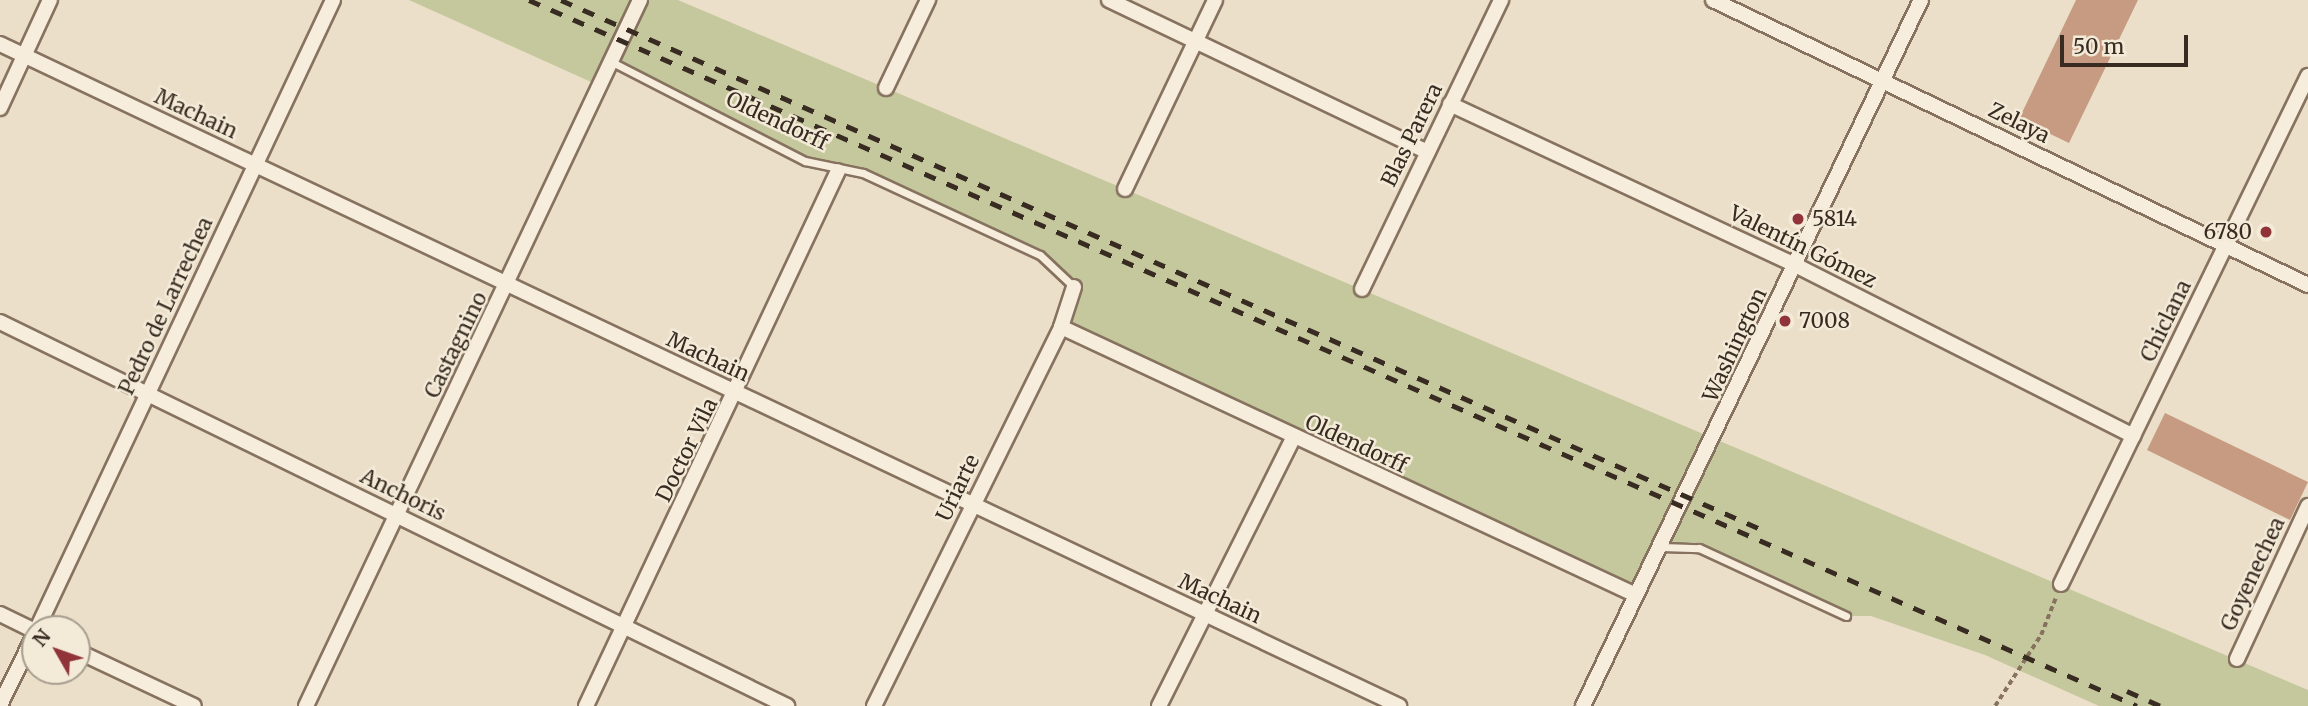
<!DOCTYPE html>
<meta charset="utf-8">
<style>
body{margin:0}
#map{position:relative;width:2308px;height:706px;overflow:hidden;background:#ebdfc9;font-family:Merriweather,serif}
div>[style]{position:absolute}
[style*='--x']{left:calc(var(--x)*1px);top:calc(var(--y)*1px);width:calc(var(--w)*1px);rotate:calc(var(--a)*1deg)}
.green>*{inset:0;background:#c5c89d}
.building>*{inset:0;background:#c69b82}
.path>*{height:3.5px;margin-top:-1.75px;transform-origin:0;background:repeating-linear-gradient(90deg,#86725f 0 5px,transparent 0 8.5px)}
.roads{filter:drop-shadow(2px 0 #86725f) drop-shadow(-2px 0 #86725f) drop-shadow(0 2px #86725f) drop-shadow(0 -2px #86725f)}
.lane>*{height:7px;margin:-3.5px;padding:0 3.5px;transform-origin:3.5px;border-radius:3.5px;background:#f6eddc}
.street>*{height:14px;margin:-7px;padding:0 7px;transform-origin:7px;border-radius:7px;background:#f6eddc}
.rail>*{height:5px;margin-top:-2.5px;transform-origin:0;background:repeating-linear-gradient(90deg,#382b21 0 12px,transparent 0 24px)}
.dots>*{width:19px;height:19px;translate:-50% -50%;box-sizing:border-box;border:4px solid #f3ead8;border-radius:50%}
span{translate:-50% -50%;white-space:nowrap;text-align:center;line-height:1.15;-webkit-text-stroke:5px #f3ead8;paint-order:stroke}
.street-label{font-size:21px;color:#382b21}
.poi-label{font-size:21px;color:#382b21}
.left{translate:0 -50%;text-align:left}
.right{translate:-100% -50%;text-align:right}
.north{position:absolute;left:21px;top:615px;width:70px;height:70px;box-sizing:border-box;background:#f3ead8;border:2px solid #a89e8f;border-radius:50%;rotate:310deg;font-size:19px;font-weight:700;line-height:28px;text-align:center;color:#382b21}
.north::after{content:'';display:block;margin:auto;width:24px;height:32px;background:#903439;clip-path:polygon(50% 0,100% 100%,50% 72%,0 100%)}
.scale{position:absolute;left:2060px;top:35px;width:128px;height:32px;box-sizing:border-box;border:4px solid #382b21;border-top:0;padding-left:9px;font-size:21px;line-height:24px;white-space:nowrap;color:#382b21;-webkit-text-stroke:5px #f3ead8;paint-order:stroke}
</style>
<div id="map">
<div class="green">
<div style="clip-path:polygon(409px 0,678px 0,2308px 690px,2308px 706px,2099px 706px,1985px 655px,1871px 616px,1846px 616px,1699px 548px,1662px 548px,1636px 595px,1061px 327px,1074px 287px,1040px 255px,863px 173px,805px 161px,612px 62px,600px 86px)"></div>
</div>
<div class="building">
<div style="clip-path:polygon(2076px 0,2138px 0,2069px 143px,2019px 119px)"></div>
<div style="clip-path:polygon(2165px 413px,2308px 482px,2290px 520px,2147px 450px)"></div>
</div>
<div class="path">
<div style="--x:1995;--y:706;--w:85;--a:-57.1"></div>
<div style="--x:2041;--y:635;--w:41;--a:-68.5"></div>
</div>
<div class="roads">
<div class="lane">
<div style="--x:612;--y:62;--w:217;--a:27.2"></div>
<div style="--x:805;--y:161;--w:59;--a:11.7"></div>
<div style="--x:863;--y:173;--w:195;--a:24.9"></div>
<div style="--x:1040;--y:255;--w:47;--a:43.3"></div>
<div style="--x:1662;--y:547;--w:37;--a:2"></div>
<div style="--x:1699;--y:548;--w:162;--a:24.8"></div>
</div>
<div class="street">
<div style="--x:1109;--y:0;--w:353;--a:25.5"></div>
<div style="--x:1713;--y:0;--w:660;--a:25.59"></div>
<div style="--x:0;--y:44;--w:1548;--a:25.32"></div>
<div style="--x:886;--y:88;--w:98;--a:-64.5"></div>
<div style="--x:1450;--y:104;--w:381;--a:25"></div>
<div style="--x:1795;--y:265;--w:379;--a:26.8"></div>
<div style="--x:0;--y:108;--w:119;--a:-65.2"></div>
<div style="--x:1125;--y:189;--w:209;--a:-64.5"></div>
<div style="--x:1362;--y:289;--w:321;--a:-64.3"></div>
<div style="--x:0;--y:322;--w:876;--a:26.01"></div>
<div style="--x:1061;--y:327;--w:634;--a:24.99"></div>
<div style="--x:2061;--y:584;--w:565;--a:-64.07"></div>
<div style="--x:0;--y:614;--w:39;--a:26"></div>
<div style="--x:37;--y:629;--w:695;--a:-64.8"></div>
<div style="--x:77;--y:651;--w:129;--a:25.2"></div>
<div style="--x:2237;--y:659;--w:169;--a:-65.1"></div>
<div style="--x:0;--y:705;--w:79;--a:-63.8"></div>
<div style="--x:306;--y:706;--w:781;--a:-64.68"></div>
<div style="--x:586;--y:706;--w:591;--a:-64.78"></div>
<div style="--x:874;--y:706;--w:423;--a:-63.7"></div>
<div style="--x:1061;--y:327;--w:42;--a:-72"></div>
<div style="--x:1159;--y:706;--w:300;--a:-63.4"></div>
<div style="--x:1583;--y:706;--w:783;--a:-64.42"></div>
</div>
</div>
<div class="rail">
<div style="--x:529;--y:0;--w:1756;--a:23.7"></div>
<div style="--x:561;--y:0;--w:1316;--a:23.8"></div>
<div style="--x:2127;--y:691;--w:37;--a:24"></div>
</div>
<div class="dots">
<div style="left:1798px;top:219px;background:#903439"></div>
<div style="left:2266px;top:232px;background:#903439"></div>
<div style="left:1785px;top:321px;background:#903439"></div>
</div>
<div class="street-label">
<span style="left:196px;top:114px;rotate:25deg">Machain</span>
<span style="left:777px;top:121px;rotate:25deg">Oldendorff</span>
<span style="left:2019px;top:123px;rotate:26deg">Zelaya</span>
<span style="left:1412px;top:135px;rotate:-64deg">Blas Parera</span>
<span style="left:1803px;top:247px;rotate:26deg">Valentín Gómez</span>
<span style="left:166px;top:306px;rotate:-65deg">Pedro de Larrechea</span>
<span style="left:2166px;top:321px;rotate:-64deg">Chiclana</span>
<span style="left:456px;top:345px;rotate:-64deg">Castagnino</span>
<span style="left:1735px;top:345px;rotate:-65deg">Washington</span>
<span style="left:708px;top:357px;rotate:25deg">Machain</span>
<span style="left:1356px;top:444px;rotate:25deg">Oldendorff</span>
<span style="left:687px;top:450px;rotate:-64deg">Doctor Vila</span>
<span style="left:958px;top:488px;rotate:-64deg">Uriarte</span>
<span style="left:403px;top:495px;rotate:26deg">Anchoris</span>
<span style="left:2253px;top:574px;rotate:-65deg">Goyenechea</span>
<span style="left:1220px;top:599px;rotate:25deg">Machain</span>
</div>
<div class="poi-label">
<span class="left" style="left:1812px;top:219px">5814</span>
<span class="right" style="left:2252px;top:232px">6780</span>
<span class="left" style="left:1799px;top:321px">7008</span>
</div>
<div class="north">N</div>
<div class="scale">50 m</div>
</div>
